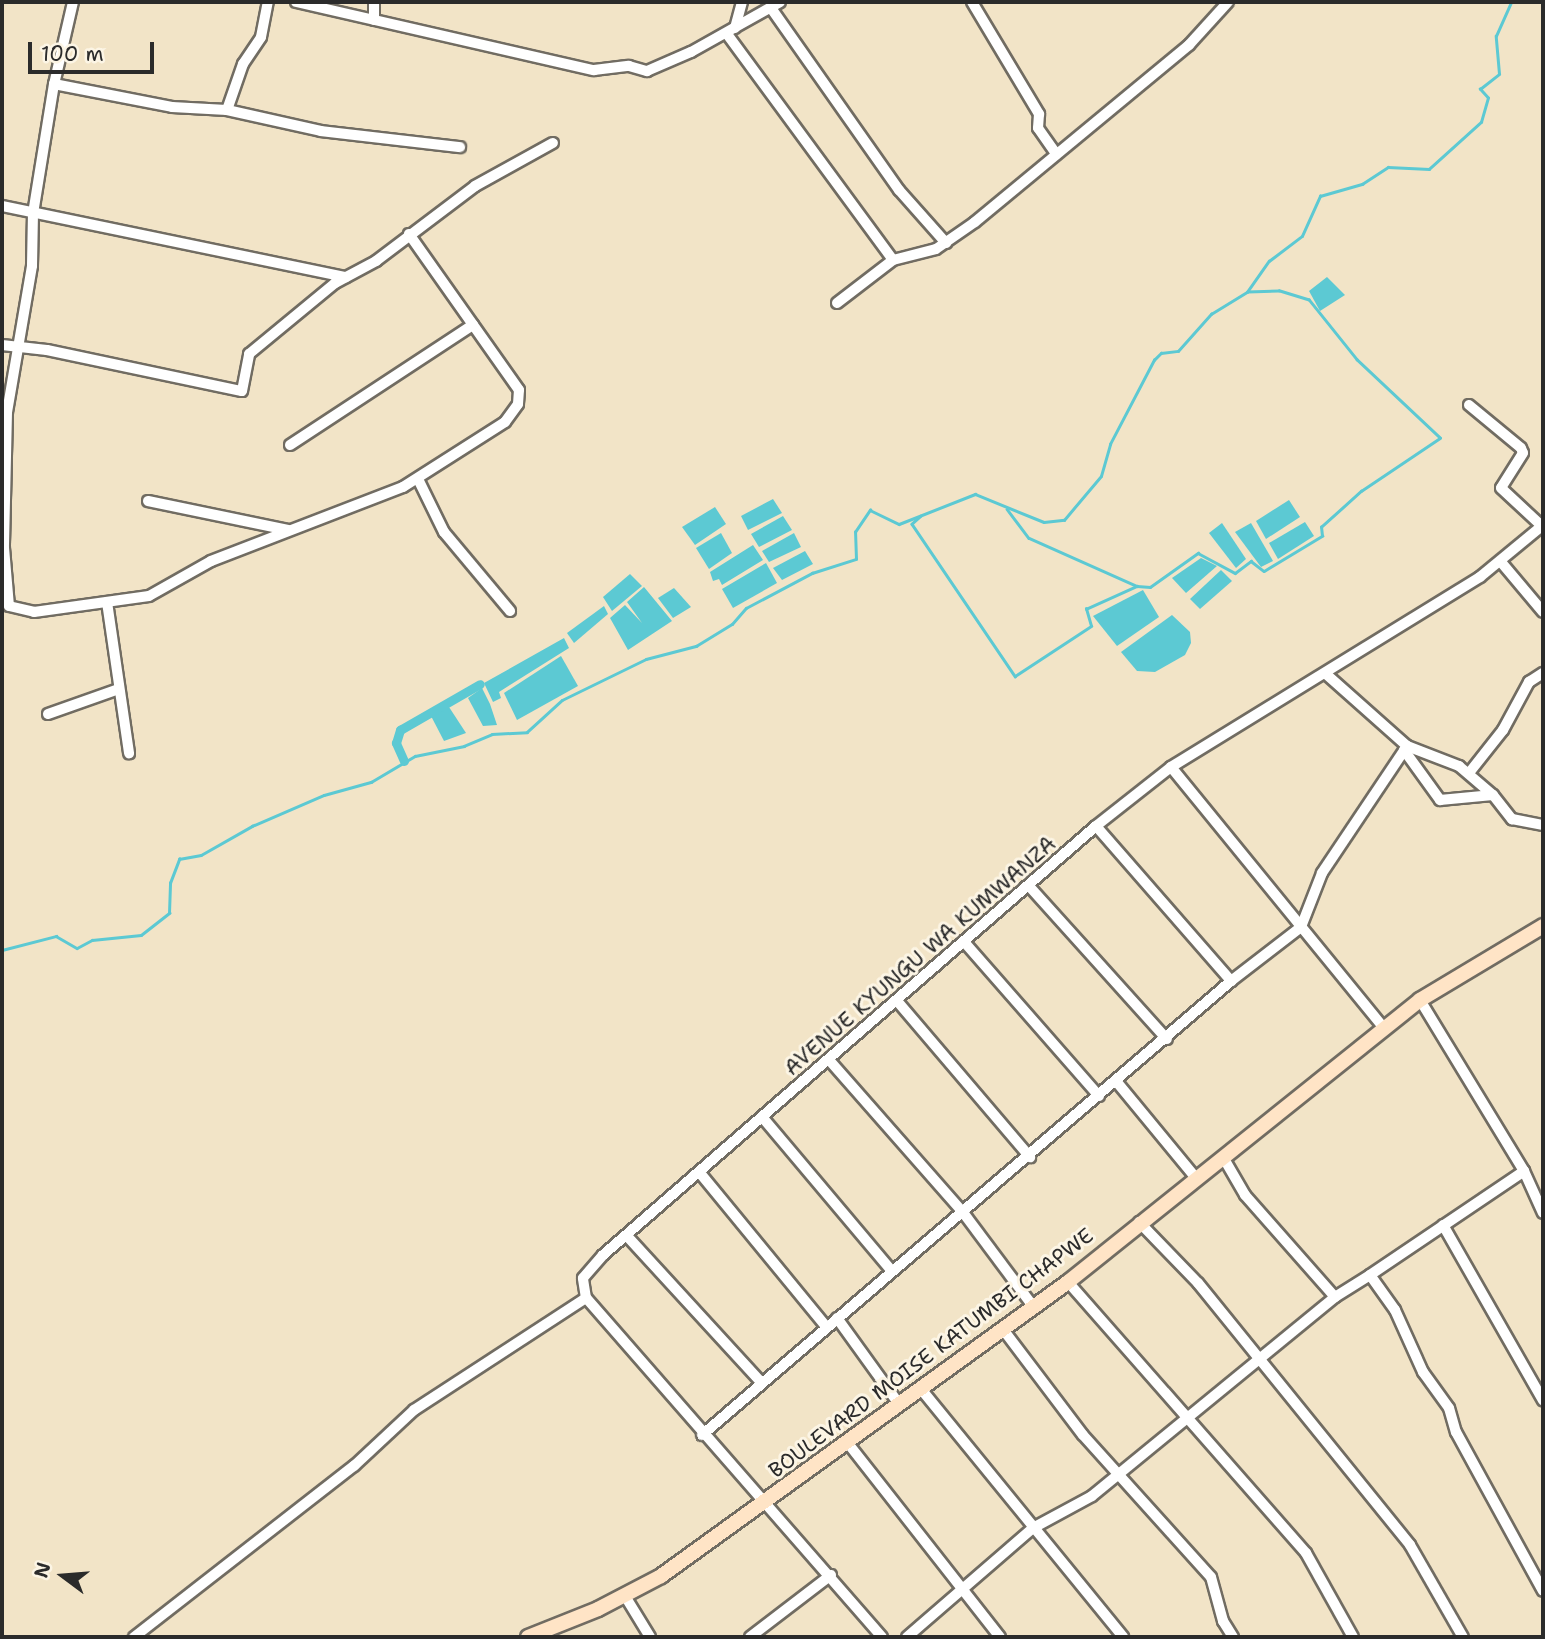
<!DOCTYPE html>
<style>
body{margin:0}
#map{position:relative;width:1545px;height:1639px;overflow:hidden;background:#f2e4c7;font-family:"Shantell Sans",sans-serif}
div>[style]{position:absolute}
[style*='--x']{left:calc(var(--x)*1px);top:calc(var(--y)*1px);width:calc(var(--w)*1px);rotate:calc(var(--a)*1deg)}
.water>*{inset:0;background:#5cc9d3}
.stream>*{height:2.5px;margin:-1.25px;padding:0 1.25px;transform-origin:1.25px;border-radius:1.25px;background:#5cc9d3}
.canal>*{height:9px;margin:-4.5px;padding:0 4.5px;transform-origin:4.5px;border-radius:4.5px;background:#5cc9d3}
.roads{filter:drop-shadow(2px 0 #716c62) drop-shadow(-2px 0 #716c62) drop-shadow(0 2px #716c62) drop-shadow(0 -2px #716c62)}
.street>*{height:10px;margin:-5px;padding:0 5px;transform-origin:5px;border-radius:5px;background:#fff}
.secondary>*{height:14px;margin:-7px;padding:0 7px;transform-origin:7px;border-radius:7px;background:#ffe4c6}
span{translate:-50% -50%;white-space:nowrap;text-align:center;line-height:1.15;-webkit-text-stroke:6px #fcf5e5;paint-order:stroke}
.street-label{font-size:21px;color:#2b2b2b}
.frame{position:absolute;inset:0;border:4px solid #2b2b2b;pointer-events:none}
.north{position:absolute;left:28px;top:1541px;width:70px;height:70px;-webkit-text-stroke:5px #fcf5e5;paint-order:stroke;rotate:286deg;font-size:19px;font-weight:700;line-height:28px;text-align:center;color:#2b2b2b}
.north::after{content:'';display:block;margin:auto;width:24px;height:32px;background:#2b2b2b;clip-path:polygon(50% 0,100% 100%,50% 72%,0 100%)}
.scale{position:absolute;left:28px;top:42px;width:126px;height:32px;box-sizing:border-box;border:4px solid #2b2b2b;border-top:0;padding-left:9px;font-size:21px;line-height:24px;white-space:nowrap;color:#2b2b2b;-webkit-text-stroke:5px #fcf5e5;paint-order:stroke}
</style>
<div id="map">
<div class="water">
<div style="clip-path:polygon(1327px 277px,1345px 295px,1320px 311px,1309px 291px)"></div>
<div style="clip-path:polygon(773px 499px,782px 513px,748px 530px,741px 516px)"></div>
<div style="clip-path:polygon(1289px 500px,1300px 517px,1266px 539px,1256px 521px)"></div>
<div style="clip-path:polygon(715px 507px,726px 524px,695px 545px,682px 527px)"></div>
<div style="clip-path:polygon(783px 516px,792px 530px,759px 547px,751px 534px)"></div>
<div style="clip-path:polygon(1305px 522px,1314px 536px,1278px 559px,1269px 543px)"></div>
<div style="clip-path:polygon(1222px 523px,1246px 559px,1236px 568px,1209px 533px)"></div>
<div style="clip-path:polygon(1251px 523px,1273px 561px,1261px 567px,1235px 532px)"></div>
<div style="clip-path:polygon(721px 533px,732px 553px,709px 569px,696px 548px)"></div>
<div style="clip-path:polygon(794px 533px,801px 547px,769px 562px,762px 551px)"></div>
<div style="clip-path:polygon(753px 545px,763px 560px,722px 585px,719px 579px,713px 581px,710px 572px)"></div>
<div style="clip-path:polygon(805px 551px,813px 564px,782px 580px,773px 568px)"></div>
<div style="clip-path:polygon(1201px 558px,1217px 566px,1186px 593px,1172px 578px)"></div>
<div style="clip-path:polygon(766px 563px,777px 583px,733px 608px,722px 589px)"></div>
<div style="clip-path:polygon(1221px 570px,1232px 581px,1200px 609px,1190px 599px)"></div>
<div style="clip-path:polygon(630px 574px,642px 586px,612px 611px,603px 597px)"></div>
<div style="clip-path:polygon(644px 587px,672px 621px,628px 650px,610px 618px,625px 605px,642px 623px,627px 602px)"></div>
<div style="clip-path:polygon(674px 588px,691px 607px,673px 618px,658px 598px)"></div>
<div style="clip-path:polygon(1143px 590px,1159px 617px,1117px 646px,1093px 616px)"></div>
<div style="clip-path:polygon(604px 606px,608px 614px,574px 643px,567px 633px)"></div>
<div style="clip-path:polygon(1172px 615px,1190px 632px,1191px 643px,1185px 655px,1155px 672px,1137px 671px,1121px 652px)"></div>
<div style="clip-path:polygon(564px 638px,569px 648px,499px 692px,501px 698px,493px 702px,484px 683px)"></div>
<div style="clip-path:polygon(561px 656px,578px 686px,517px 720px,504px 693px)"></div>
<div style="clip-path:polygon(482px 688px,490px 704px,497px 725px,483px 726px,468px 698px)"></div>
<div style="clip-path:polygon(449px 707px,466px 733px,444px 741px,431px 716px)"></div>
</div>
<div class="stream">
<div style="--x:1007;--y:509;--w:36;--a:53"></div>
<div style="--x:1029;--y:538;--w:118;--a:24"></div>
<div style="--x:921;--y:516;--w:12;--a:138"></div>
<div style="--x:912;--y:524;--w:184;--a:55.9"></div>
<div style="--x:1015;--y:676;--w:91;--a:-33.3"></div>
<div style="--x:1091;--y:626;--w:18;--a:-106"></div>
<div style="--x:1086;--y:609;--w:56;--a:-24.3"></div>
<div style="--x:1137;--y:586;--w:13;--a:4"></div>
<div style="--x:1150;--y:587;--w:59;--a:-35.3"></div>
<div style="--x:1198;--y:553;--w:42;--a:28.4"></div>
<div style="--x:1235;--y:573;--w:20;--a:-37"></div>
<div style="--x:1251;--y:561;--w:16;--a:38"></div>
<div style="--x:1264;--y:571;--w:68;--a:-31.1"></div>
<div style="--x:1322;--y:536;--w:9;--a:-96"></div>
<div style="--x:1321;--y:527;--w:54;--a:-42"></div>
<div style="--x:1361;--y:491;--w:95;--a:-33.9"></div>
<div style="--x:1440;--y:438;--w:114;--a:-136.8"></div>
<div style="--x:1357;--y:360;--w:77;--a:-128.7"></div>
<div style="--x:1309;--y:300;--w:31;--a:-163"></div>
<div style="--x:1279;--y:291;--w:31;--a:178"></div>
<div style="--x:2;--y:950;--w:56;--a:-14.5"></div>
<div style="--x:56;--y:936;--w:24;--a:30"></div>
<div style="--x:77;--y:948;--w:17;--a:-28"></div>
<div style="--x:92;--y:940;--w:49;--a:-5.8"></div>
<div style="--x:141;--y:935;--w:36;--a:-38"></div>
<div style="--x:169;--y:913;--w:30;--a:-88"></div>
<div style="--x:170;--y:883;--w:26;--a:-69"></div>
<div style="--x:179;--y:859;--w:22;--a:-10"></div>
<div style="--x:201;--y:855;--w:59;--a:-29.6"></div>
<div style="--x:252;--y:826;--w:78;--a:-23.3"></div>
<div style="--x:324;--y:795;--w:49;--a:-15.5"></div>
<div style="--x:371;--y:782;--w:51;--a:-30.6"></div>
<div style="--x:415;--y:756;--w:50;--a:-11.5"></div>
<div style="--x:464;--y:746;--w:30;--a:-23"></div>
<div style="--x:492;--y:734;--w:35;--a:-3"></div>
<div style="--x:527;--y:732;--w:47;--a:-42.4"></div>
<div style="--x:562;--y:700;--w:93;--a:-26"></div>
<div style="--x:646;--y:659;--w:52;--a:-14.6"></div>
<div style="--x:696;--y:646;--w:42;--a:-31.4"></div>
<div style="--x:732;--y:624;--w:21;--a:-49"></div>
<div style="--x:746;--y:608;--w:75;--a:-27.9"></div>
<div style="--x:812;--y:573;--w:46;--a:-17.7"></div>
<div style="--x:856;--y:559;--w:27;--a:-92"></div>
<div style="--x:855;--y:532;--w:27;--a:-56"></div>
<div style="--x:870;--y:510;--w:32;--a:26"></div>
<div style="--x:899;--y:524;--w:82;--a:-21.5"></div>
<div style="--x:975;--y:494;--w:74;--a:22.1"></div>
<div style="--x:1044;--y:522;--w:20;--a:-6"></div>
<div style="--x:1064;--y:520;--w:57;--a:-49.9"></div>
<div style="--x:1101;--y:476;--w:33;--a:-74"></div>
<div style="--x:1110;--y:444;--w:95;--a:-62.4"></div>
<div style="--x:1154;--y:360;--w:10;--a:-45"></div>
<div style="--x:1161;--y:353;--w:17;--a:-7"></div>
<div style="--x:1178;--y:351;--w:50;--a:-48.3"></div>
<div style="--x:1211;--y:314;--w:42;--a:-31.4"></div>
<div style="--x:1247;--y:292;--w:38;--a:-55"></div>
<div style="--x:1269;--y:261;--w:41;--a:-37.1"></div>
<div style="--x:1302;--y:236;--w:44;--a:-65.8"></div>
<div style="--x:1320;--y:196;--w:44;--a:-15.9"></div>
<div style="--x:1362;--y:184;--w:31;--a:-33"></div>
<div style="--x:1388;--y:167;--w:41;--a:2.8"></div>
<div style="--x:1429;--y:169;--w:70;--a:-42.1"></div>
<div style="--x:1481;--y:122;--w:25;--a:-74"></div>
<div style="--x:1488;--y:98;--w:12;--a:-132"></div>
<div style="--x:1480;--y:89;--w:24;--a:-38"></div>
<div style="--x:1499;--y:74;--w:38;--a:-95"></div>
<div style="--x:1496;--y:36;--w:37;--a:-66"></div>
</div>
<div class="canal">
<div style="--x:404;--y:761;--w:20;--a:-114"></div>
<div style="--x:396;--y:743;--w:14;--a:-73"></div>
<div style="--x:400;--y:730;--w:92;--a:-29.9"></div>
</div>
<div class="roads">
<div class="street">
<div style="--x:73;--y:2;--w:84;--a:103"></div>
<div style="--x:54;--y:84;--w:131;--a:99.2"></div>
<div style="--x:33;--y:213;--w:53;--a:91.1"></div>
<div style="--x:32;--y:266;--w:148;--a:99.7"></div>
<div style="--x:7;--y:412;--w:136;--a:91.3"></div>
<div style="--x:4;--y:548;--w:58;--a:85.1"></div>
<div style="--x:9;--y:606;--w:26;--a:13"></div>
<div style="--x:34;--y:612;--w:116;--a:-7.9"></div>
<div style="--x:149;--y:596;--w:71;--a:-29.4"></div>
<div style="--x:211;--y:561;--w:206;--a:-21.1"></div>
<div style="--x:403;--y:487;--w:121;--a:-32.5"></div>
<div style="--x:505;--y:422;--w:22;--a:-54"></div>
<div style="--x:518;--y:404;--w:14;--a:-86"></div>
<div style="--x:519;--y:390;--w:191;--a:-125.2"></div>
<div style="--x:296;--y:2;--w:306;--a:12.9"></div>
<div style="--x:594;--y:70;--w:35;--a:-7"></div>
<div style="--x:629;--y:66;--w:19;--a:16"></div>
<div style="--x:647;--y:71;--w:48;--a:-23.4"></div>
<div style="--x:691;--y:52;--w:102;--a:-29.3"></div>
<div style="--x:972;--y:2;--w:131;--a:59.1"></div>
<div style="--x:1039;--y:114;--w:14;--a:94"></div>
<div style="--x:1038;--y:128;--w:32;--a:55"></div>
<div style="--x:771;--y:8;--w:223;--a:54.9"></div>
<div style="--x:899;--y:190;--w:71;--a:48.4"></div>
<div style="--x:374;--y:20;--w:18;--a:-90"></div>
<div style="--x:735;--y:28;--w:27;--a:-75"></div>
<div style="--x:727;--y:34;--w:280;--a:53.7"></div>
<div style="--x:54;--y:84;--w:120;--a:11"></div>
<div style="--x:172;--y:107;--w:55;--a:3.1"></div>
<div style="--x:227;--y:110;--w:49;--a:-70.8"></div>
<div style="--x:243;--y:64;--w:32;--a:-56"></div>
<div style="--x:261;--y:37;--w:36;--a:-79"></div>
<div style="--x:227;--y:110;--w:96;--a:12.6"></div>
<div style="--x:321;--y:131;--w:140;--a:6.6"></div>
<div style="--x:2;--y:206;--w:351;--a:11.7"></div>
<div style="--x:837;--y:303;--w:71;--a:-37.5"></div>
<div style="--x:893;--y:260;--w:44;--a:-14.3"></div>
<div style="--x:936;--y:249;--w:47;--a:-34.7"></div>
<div style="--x:975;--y:222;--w:278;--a:-39.6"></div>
<div style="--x:1189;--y:45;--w:58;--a:-47.8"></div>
<div style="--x:2;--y:345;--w:45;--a:6.3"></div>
<div style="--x:47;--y:350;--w:199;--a:11.9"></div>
<div style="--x:242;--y:391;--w:38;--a:-79"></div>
<div style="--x:249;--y:354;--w:112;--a:-39.5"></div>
<div style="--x:335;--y:283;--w:47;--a:-28.2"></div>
<div style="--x:376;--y:261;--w:124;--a:-37.1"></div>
<div style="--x:475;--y:186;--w:89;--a:-28.9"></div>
<div style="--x:1469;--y:405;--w:67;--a:39.6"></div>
<div style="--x:1521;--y:448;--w:5;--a:68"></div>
<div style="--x:1523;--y:453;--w:41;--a:122.2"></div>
<div style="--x:1501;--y:488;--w:57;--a:42.9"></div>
<div style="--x:290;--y:445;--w:219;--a:-33.3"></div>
<div style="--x:418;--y:479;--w:59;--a:63.9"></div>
<div style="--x:444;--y:532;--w:103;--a:50.1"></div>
<div style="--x:148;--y:501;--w:143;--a:11.7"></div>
<div style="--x:1501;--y:562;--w:65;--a:50"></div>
<div style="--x:107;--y:602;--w:153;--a:81.7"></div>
<div style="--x:1326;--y:674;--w:108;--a:41.6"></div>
<div style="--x:1407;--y:746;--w:56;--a:21"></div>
<div style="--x:1459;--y:766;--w:45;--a:40.5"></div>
<div style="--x:1493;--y:795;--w:31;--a:52"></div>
<div style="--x:1512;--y:819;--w:32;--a:11"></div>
<div style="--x:48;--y:714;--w:75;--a:-19.4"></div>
<div style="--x:1404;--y:750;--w:62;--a:54.2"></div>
<div style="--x:1440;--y:800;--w:53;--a:-5.4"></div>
<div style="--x:1171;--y:767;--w:337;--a:50.8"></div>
<div style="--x:1469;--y:773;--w:55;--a:-51.7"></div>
<div style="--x:1503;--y:730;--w:55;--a:-61.6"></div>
<div style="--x:1529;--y:682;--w:17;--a:-33"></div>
<div style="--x:1096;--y:826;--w:206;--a:48.9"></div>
<div style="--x:1029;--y:886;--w:206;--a:48"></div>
<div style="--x:966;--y:944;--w:202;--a:48.8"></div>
<div style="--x:1420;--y:1000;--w:200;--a:58.7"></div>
<div style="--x:1524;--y:1171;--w:46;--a:65.7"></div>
<div style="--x:898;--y:1002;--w:204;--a:49.6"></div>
<div style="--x:830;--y:1061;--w:200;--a:48.7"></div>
<div style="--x:962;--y:1211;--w:117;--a:53.3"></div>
<div style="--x:1116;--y:1081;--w:126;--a:50.5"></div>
<div style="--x:763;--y:1118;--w:200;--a:49.9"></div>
<div style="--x:1223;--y:1157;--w:44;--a:59.9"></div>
<div style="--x:1245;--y:1195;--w:136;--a:48.6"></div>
<div style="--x:1335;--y:1297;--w:41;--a:-32.2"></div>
<div style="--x:1370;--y:1275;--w:43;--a:54.5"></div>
<div style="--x:1395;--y:1310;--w:68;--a:65.7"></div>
<div style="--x:1423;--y:1372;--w:44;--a:54.2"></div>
<div style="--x:1449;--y:1408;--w:25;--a:74"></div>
<div style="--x:1456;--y:1432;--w:181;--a:61.3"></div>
<div style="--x:700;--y:1173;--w:197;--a:50.6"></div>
<div style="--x:1139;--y:1222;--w:85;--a:46"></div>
<div style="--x:1198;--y:1283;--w:337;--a:51"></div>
<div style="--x:1410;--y:1545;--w:106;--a:60.1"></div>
<div style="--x:1443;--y:1225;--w:202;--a:60.3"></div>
<div style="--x:627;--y:1236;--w:197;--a:47.5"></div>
<div style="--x:1370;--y:1275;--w:186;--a:-34"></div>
<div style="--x:1068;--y:1282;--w:361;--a:48.7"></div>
<div style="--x:1306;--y:1553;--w:96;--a:60.8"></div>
<div style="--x:837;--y:1318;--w:106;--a:54.2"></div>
<div style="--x:1002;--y:1328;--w:134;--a:52.9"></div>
<div style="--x:1083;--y:1435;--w:191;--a:48"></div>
<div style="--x:1211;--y:1577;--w:46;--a:74.7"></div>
<div style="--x:1223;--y:1621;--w:19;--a:58"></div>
<div style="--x:921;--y:1389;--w:320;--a:50.8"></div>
<div style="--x:702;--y:1435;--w:697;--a:-40.64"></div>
<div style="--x:1231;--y:981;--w:88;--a:-37.6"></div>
<div style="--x:1301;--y:927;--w:58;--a:-68.7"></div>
<div style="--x:1322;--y:873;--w:153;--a:-56.2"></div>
<div style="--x:847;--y:1442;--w:248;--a:51.9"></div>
<div style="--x:625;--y:1596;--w:48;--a:58.6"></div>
<div style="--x:134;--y:1637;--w:279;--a:-37.9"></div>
<div style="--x:354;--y:1466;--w:82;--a:-43"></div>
<div style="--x:414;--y:1410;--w:205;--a:-33.1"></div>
<div style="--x:750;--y:1637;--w:102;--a:-37.4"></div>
<div style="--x:882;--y:1637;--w:450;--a:-131.1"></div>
<div style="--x:586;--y:1298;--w:20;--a:-99"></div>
<div style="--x:583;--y:1278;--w:30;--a:-49"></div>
<div style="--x:603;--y:1255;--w:654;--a:-41.03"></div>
<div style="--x:1096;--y:826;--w:95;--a:-38.2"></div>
<div style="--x:1171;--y:767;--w:363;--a:-31.6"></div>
<div style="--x:1480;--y:577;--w:82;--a:-39.5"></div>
<div style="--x:907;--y:1637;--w:167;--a:-40.9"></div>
<div style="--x:1033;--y:1528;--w:67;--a:-28.5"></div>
<div style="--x:1092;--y:1496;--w:314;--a:-39.3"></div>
</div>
<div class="secondary">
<div style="--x:528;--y:1637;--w:75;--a:-21.8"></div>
<div style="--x:598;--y:1609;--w:71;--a:-27.6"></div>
<div style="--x:661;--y:1576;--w:502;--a:-35.84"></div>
<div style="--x:1068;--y:1282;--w:451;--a:-38.7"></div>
<div style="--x:1420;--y:1000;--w:144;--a:-31"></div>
</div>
</div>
<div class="street-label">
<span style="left:920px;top:956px;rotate:-41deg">AVENUE KYUNGU WA KUMWANZA</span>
<span style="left:931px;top:1353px;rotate:-37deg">BOULEVARD MOISE KATUMBI CHAPWE</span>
</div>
<div class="frame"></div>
<div class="north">N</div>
<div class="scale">100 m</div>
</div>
